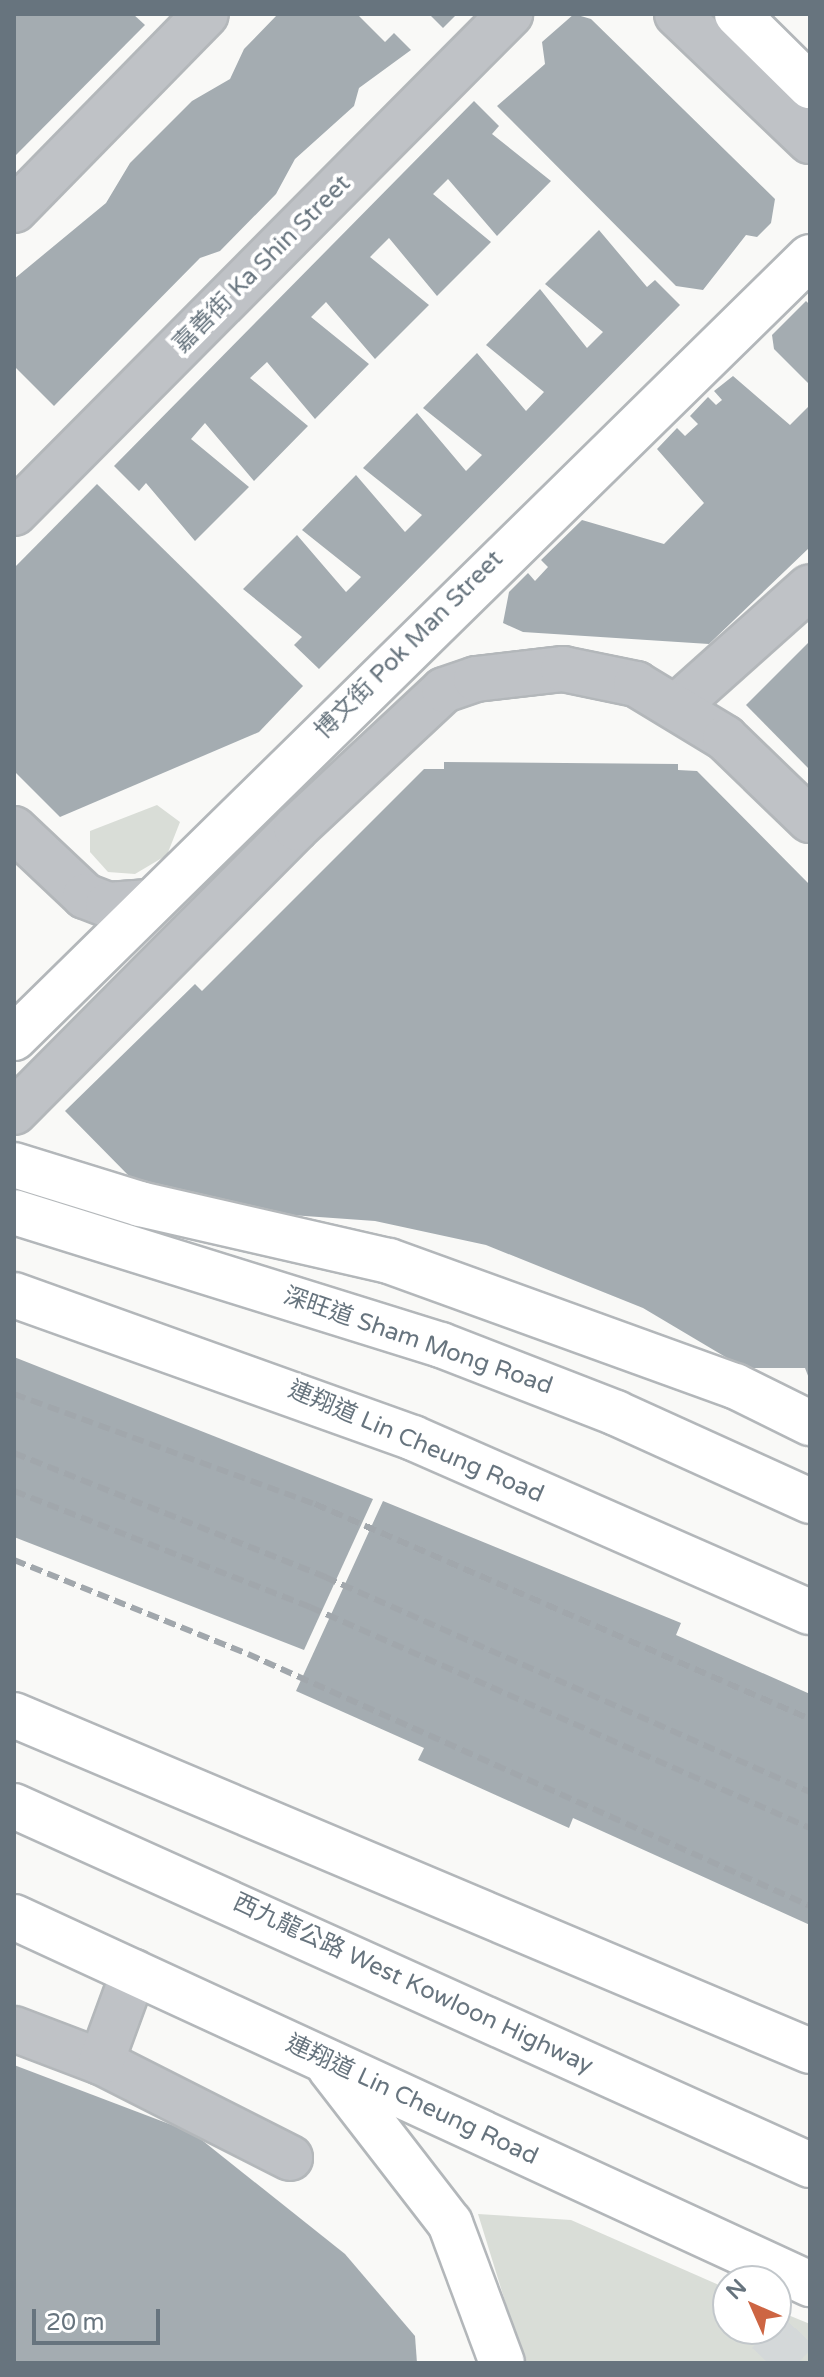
<!DOCTYPE html>
<meta charset="utf-8">
<style>
body{margin:0}
#map{position:relative;width:824px;height:2377px;overflow:hidden;background:#f9f9f7;font-family:"Varela Round","Noto Sans TC",sans-serif}
div>[style]{position:absolute}
[style*='--x']{left:calc(var(--x)*1px);top:calc(var(--y)*1px);width:calc(var(--w)*1px);rotate:calc(var(--a)*1deg)}
.green>*{inset:0;background:#d9ddd7}
.building>*{inset:0;background:#a4acb1}
.major-tunnel>*{height:44px;margin-top:-22px;transform-origin:0;background:repeating-linear-gradient(90deg,#d4d8d9 0 44px,transparent 0 66px)}
.roads{filter:drop-shadow(2px 0 #b3b7ba) drop-shadow(-2px 0 #b3b7ba) drop-shadow(0 2px #b3b7ba) drop-shadow(0 -2px #b3b7ba)}
.minor>*{height:44px;margin:-22px;padding:0 22px;transform-origin:22px;border-radius:22px;background:#bfc2c6}
.major>*{height:44px;margin:-22px;padding:0 22px;transform-origin:22px;border-radius:22px;background:#fff}
.highway>*{height:44px;margin:-22px;padding:0 22px;transform-origin:22px;border-radius:22px;background:#fff}
.rail>*{height:6px;margin-top:-3px;transform-origin:0;background:repeating-linear-gradient(90deg,#a1a7ac 0 12px,transparent 0 18px)}
span{translate:-50% -50%;white-space:nowrap;text-align:center;line-height:1.15;-webkit-text-stroke:8px #fff;paint-order:stroke}
.street-label{font-size:24px;color:#67747e}
.frame{position:absolute;inset:0;border:16px solid #67747e;pointer-events:none}
.north{position:absolute;left:712px;top:2265px;width:80px;height:80px;box-sizing:border-box;background:#fff;border:2px solid #c2c7cb;border-radius:50%;rotate:315deg;font-size:22px;font-weight:700;line-height:32px;text-align:center;color:#67747e}
.north::after{content:'';display:block;margin:auto;width:28px;height:36px;background:#cd6543;clip-path:polygon(50% 0,100% 100%,50% 72%,0 100%)}
.scale{position:absolute;left:32px;top:2309px;width:128px;height:36px;box-sizing:border-box;border:4px solid #67747e;border-top:0;padding-left:10px;font-size:24px;line-height:28px;white-space:nowrap;color:#67747e;-webkit-text-stroke:6px #fff;paint-order:stroke}
</style>
<div id="map">
<div class="green">
<div style="clip-path:polygon(157px 805px,180px 822px,167px 855px,135px 874px,108px 872px,90px 852px,90px 831px)"></div>
<div style="clip-path:polygon(478px 2214px,571px 2220px,728px 2289px,728px 2329px,776px 2329px,776px 2310px,810px 2324px,810px 2363px,515px 2363px,513px 2327px)"></div>
</div>
<div class="building">
<div style="clip-path:polygon(14px 14px,133px 14px,145px 25px,14px 157px)"></div>
<div style="clip-path:polygon(278px 14px,357px 14px,385px 42px,394px 33px,411px 50px,359px 88px,354px 106px,295px 159px,276px 194px,220px 251px,200px 258px,54px 406px,14px 366px,14px 279px,106px 203px,130px 163px,192px 101px,230px 79px,244px 49px)"></div>
<div style="clip-path:polygon(429px 14px,457px 14px,443px 28px)"></div>
<div style="clip-path:polygon(574px 14px,591px 19px,775px 199px,771px 223px,757px 237px,746px 235px,703px 290px,676px 286px,497px 106px,545px 64px,542px 42px)"></div>
<div style="clip-path:polygon(474px 101px,499px 126px,492px 134px,551px 181px,497px 236px,448px 179px,433px 194px,491px 242px,437px 296px,389px 238px,370px 257px,429px 305px,375px 359px,326px 302px,311px 317px,369px 364px,315px 419px,267px 362px,250px 378px,308px 426px,254px 481px,205px 423px,191px 439px,249px 487px,195px 541px,146px 483px,139px 491px,114px 466px)"></div>
<div style="clip-path:polygon(599px 230px,647px 287px,655px 280px,680px 305px,319px 669px,294px 645px,302px 637px,243px 589px,297px 535px,346px 592px,361px 577px,302px 530px,356px 475px,405px 532px,422px 515px,363px 468px,417px 413px,466px 471px,482px 455px,423px 408px,477px 353px,526px 411px,544px 392px,486px 345px,540px 289px,587px 348px,603px 332px,545px 284px)"></div>
<div style="clip-path:polygon(806px 301px,810px 305px,810px 385px,774px 349px,772px 335px)"></div>
<div style="clip-path:polygon(733px 376px,790px 425px,810px 405px,810px 547px,709px 644px,523px 632px,503px 623px,509px 592px,528px 573px,535px 581px,548px 567px,541px 560px,582px 520px,664px 544px,704px 503px,657px 449px,677px 428px,685px 436px,698px 424px,690px 416px,708px 397px,716px 405px,722px 400px,714px 391px)"></div>
<div style="clip-path:polygon(97px 484px,303px 686px,259px 732px,60px 817px,14px 771px,14px 568px)"></div>
<div style="clip-path:polygon(810px 641px,810px 770px,746px 705px)"></div>
<div style="clip-path:polygon(444px 762px,678px 764px,678px 770px,697px 771px,808px 883px,810px 1381px,805px 1368px,744px 1368px,643px 1308px,486px 1245px,375px 1221px,263px 1213px,130px 1177px,65px 1111px,195px 984px,202px 991px,424px 769px,444px 769px)"></div>
<div style="clip-path:polygon(14px 1357px,373px 1499px,304px 1650px,14px 1537px)"></div>
<div style="clip-path:polygon(383px 1501px,681px 1623px,676px 1635px,810px 1694px,810px 1925px,573px 1818px,569px 1828px,418px 1760px,424px 1748px,296px 1691px)"></div>
<div style="clip-path:polygon(14px 2065px,193px 2133px,345px 2254px,415px 2336px,417px 2363px,14px 2363px)"></div>
</div>
<div class="major-tunnel">
<div style="--x:768;--y:2363;--w:62;--a:-47"></div>
</div>
<div class="roads">
<div class="minor">
<div style="--x:677;--y:14;--w:184;--a:43.7"></div>
<div style="--x:14;--y:210;--w:274;--a:-45.6"></div>
<div style="--x:14;--y:513;--w:704;--a:-45.17"></div>
<div style="--x:677;--y:706;--w:178;--a:-41.8"></div>
<div style="--x:14;--y:829;--w:98;--a:43.3"></div>
<div style="--x:85;--y:896;--w:25;--a:21"></div>
<div style="--x:108;--y:905;--w:41;--a:-4.2"></div>
<div style="--x:14;--y:1112;--w:400;--a:-45.2"></div>
<div style="--x:296;--y:828;--w:202;--a:-43"></div>
<div style="--x:444;--y:690;--w:34;--a:-19"></div>
<div style="--x:476;--y:679;--w:88;--a:-6.6"></div>
<div style="--x:563;--y:669;--w:75;--a:11.6"></div>
<div style="--x:636;--y:684;--w:104;--a:31.2"></div>
<div style="--x:725;--y:738;--w:118;--a:44"></div>
<div style="--x:14;--y:2029;--w:93;--a:20.8"></div>
<div style="--x:101;--y:2062;--w:212;--a:26.9"></div>
<div style="--x:101;--y:2062;--w:96;--a:-69.9"></div>
</div>
<div class="major">
<div style="--x:14;--y:1038;--w:1115;--a:-44.46"></div>
<div style="--x:14;--y:1165;--w:132;--a:17.2"></div>
<div style="--x:140;--y:1204;--w:255;--a:12.9"></div>
<div style="--x:389;--y:1261;--w:368;--a:19.9"></div>
<div style="--x:735;--y:1386;--w:84;--a:26.3"></div>
<div style="--x:14;--y:1212;--w:447;--a:17.3"></div>
<div style="--x:441;--y:1345;--w:188;--a:21.2"></div>
<div style="--x:616;--y:1413;--w:213;--a:24.4"></div>
</div>
<div class="highway">
<div style="--x:737;--y:14;--w:103;--a:44.6"></div>
<div style="--x:14;--y:1295;--w:424;--a:19.7"></div>
<div style="--x:413;--y:1438;--w:433;--a:23.7"></div>
<div style="--x:14;--y:1715;--w:864;--a:22.89"></div>
<div style="--x:14;--y:1806;--w:873;--a:24.28"></div>
<div style="--x:14;--y:1917;--w:877;--a:24.75"></div>
<div style="--x:330;--y:2068;--w:196;--a:52.3"></div>
<div style="--x:450;--y:2223;--w:149;--a:69.6"></div>
</div>
</div>
<div class="rail">
<div style="--x:14;--y:1394;--w:320;--a:20.1"></div>
<div style="--x:315;--y:1504;--w:540;--a:23.48"></div>
<div style="--x:14;--y:1453;--w:335;--a:21.7"></div>
<div style="--x:325;--y:1577;--w:531;--a:23.91"></div>
<div style="--x:14;--y:1491;--w:318;--a:21.4"></div>
<div style="--x:310;--y:1607;--w:547;--a:23.85"></div>
<div style="--x:14;--y:1560;--w:252;--a:21.9"></div>
<div style="--x:248;--y:1654;--w:616;--a:24.15"></div>
</div>
<div class="street-label">
<span style="left:262px;top:264px;rotate:-45deg">嘉善街 Ka Shin Street</span>
<span style="left:409px;top:645px;rotate:-45deg">博文街 Pok Man Street</span>
<span style="left:418px;top:1341px;rotate:19deg">深旺道 Sham Mong Road</span>
<span style="left:416px;top:1442px;rotate:23deg">連翔道 Lin Cheung Road</span>
<span style="left:413px;top:1984px;rotate:25deg">西九龍公路 West Kowloon Highway</span>
<span style="left:412px;top:2100px;rotate:25deg">連翔道 Lin Cheung Road</span>
</div>
<div class="frame"></div>
<div class="north">N</div>
<div class="scale">20 m</div>
</div>
